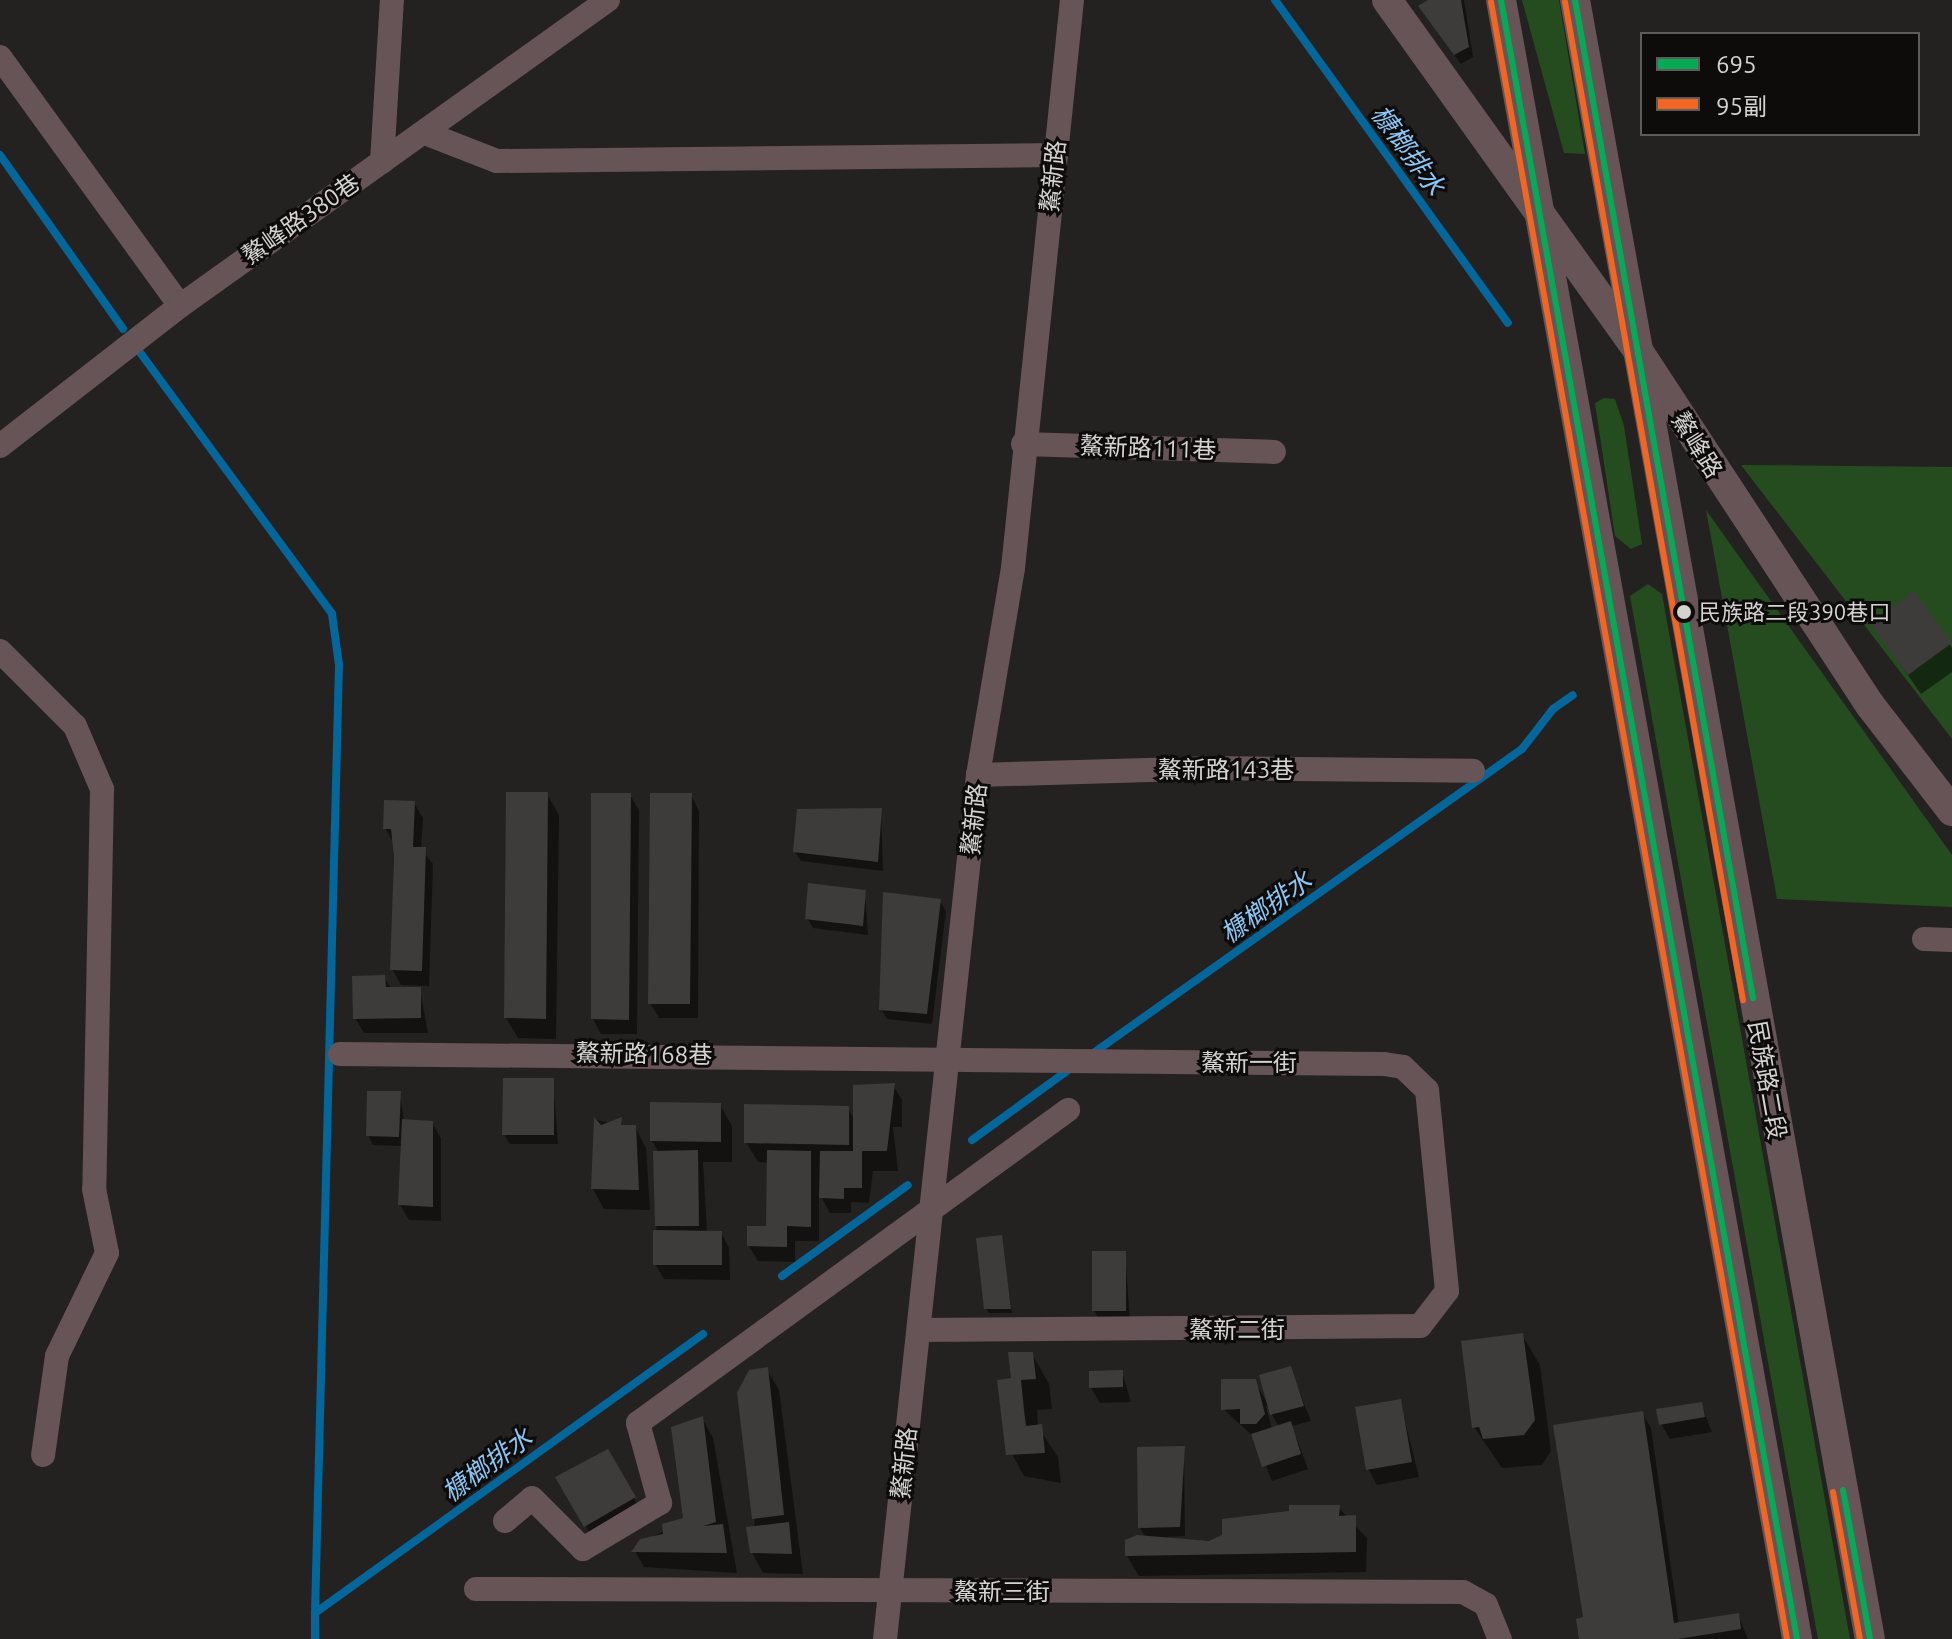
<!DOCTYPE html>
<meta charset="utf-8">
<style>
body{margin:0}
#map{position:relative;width:1952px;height:1639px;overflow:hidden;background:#242220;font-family:Ubuntu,"Noto Sans TC",sans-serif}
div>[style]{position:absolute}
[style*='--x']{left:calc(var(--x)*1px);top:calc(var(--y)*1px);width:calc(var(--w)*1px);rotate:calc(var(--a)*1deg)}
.green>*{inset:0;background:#254c1e}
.shadow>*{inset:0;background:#0007}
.stream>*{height:8px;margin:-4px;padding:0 4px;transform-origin:4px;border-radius:4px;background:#03679c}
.building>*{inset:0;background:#3e3c3a}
.minor>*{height:24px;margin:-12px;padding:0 12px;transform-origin:12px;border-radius:12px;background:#665456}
.tertiary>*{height:30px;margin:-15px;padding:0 15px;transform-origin:15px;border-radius:15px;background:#665456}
.bus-1>*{height:6px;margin:-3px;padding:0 3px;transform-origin:3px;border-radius:3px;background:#06aa56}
.bus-2>*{height:6px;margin:-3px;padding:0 3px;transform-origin:3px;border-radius:3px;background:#f26522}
.dots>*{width:22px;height:22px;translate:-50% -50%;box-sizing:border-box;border:4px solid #0d0c0a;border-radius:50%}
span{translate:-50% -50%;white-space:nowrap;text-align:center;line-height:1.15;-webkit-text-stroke:6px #0d0c0a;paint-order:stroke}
.bus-label{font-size:22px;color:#d5d3d1}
.left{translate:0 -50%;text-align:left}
.street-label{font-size:24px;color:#d5d3d1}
.water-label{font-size:26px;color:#8ac7f6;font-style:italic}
.legend{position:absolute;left:1640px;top:32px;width:280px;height:104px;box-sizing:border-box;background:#0d0c0a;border:2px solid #5d5c5a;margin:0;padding:10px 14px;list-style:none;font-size:24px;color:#d5d3d1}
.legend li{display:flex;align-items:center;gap:16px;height:40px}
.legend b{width:40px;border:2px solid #5d5c5a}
</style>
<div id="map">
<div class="green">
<div style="clip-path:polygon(1522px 0,1559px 0,1585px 154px,1564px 153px)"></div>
<div style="clip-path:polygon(1604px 398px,1615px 399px,1624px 426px,1642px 544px,1631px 549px,1615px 536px,1595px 403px)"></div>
<div style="clip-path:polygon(1741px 465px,1952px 467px,1952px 739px)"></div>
<div style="clip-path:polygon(1706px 510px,1952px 855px,1952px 907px,1777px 899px)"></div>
<div style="clip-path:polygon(1648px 584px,1662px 594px,1850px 1639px,1818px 1639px,1630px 596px)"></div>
</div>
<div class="shadow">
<div style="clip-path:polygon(1432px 0,1464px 0,1473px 57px,1461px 64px,1426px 16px)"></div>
<div style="clip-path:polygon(1914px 594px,1952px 648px,1952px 672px,1921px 694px,1873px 625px)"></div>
<div style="clip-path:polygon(547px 794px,559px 815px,556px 1039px,518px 1038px,506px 1018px)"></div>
<div style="clip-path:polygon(630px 795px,639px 810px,637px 1034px,601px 1034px,593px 1019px)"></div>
<div style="clip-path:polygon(691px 795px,699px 811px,698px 1018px,659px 1018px,650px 1003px)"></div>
<div style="clip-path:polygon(414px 803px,423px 818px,421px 849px,433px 864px,429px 986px,401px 985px,392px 969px,394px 844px,385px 828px)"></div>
<div style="clip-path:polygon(881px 810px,883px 871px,801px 861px,795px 852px)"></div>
<div style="clip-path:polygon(865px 891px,868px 935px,813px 928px,807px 918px)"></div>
<div style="clip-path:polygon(884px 894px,940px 901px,946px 911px,932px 1024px,887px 1019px,881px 1009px)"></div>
<div style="clip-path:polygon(384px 977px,391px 989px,420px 990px,428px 1033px,364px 1033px,355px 1018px)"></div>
<div style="clip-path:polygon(553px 1080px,558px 1144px,510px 1144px,504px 1134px)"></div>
<div style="clip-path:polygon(893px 1085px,902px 1100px,902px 1127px,893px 1127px,898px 1171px,873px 1171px,869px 1203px,851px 1202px,851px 1213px,830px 1213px,819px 1193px,819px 1241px,795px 1241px,795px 1262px,758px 1261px,749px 1246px,768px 1228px,769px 1163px,758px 1162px,746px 1142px,848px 1108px,855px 1121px)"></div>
<div style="clip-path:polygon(400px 1093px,404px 1121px,432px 1123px,441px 1138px,441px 1221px,409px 1220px,400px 1205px,403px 1146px,373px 1145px,368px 1135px)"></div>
<div style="clip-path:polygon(720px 1105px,732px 1126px,732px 1162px,703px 1162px,707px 1232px,721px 1232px,729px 1248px,730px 1280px,664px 1279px,655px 1264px,659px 1153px,652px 1141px)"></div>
<div style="clip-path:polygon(596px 1120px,635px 1127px,646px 1148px,650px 1210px,604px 1209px,593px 1189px)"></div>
<div style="clip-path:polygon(1001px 1237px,1012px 1313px,989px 1313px,986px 1309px)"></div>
<div style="clip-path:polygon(1125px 1253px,1130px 1320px,1099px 1320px,1094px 1310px)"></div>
<div style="clip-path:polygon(1522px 1335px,1540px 1365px,1551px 1451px,1542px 1465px,1502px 1468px,1474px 1427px)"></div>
<div style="clip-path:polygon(1032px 1354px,1049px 1384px,1052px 1409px,1037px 1410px,1038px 1427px,1058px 1457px,1061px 1483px,1024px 1476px,1007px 1445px,1014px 1380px)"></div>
<div style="clip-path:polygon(evenodd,1290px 1368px,1311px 1421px,1292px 1426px,1308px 1469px,1272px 1481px,1255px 1438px,1223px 1409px,1254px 1381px,1268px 1404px,1290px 1368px,1266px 1406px,1267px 1406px,1279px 1427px,1272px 1429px,1266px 1406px)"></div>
<div style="clip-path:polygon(767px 1370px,779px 1390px,803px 1574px,763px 1573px,752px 1553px)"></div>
<div style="clip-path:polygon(1122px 1372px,1131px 1402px,1100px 1403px,1091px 1388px)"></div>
<div style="clip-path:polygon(1400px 1401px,1419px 1477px,1377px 1485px,1368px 1469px)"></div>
<div style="clip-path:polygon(1701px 1404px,1712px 1432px,1670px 1439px,1661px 1424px)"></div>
<div style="clip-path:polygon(1642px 1413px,1651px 1428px,1679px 1624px,1738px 1615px,1748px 1639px,1581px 1639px)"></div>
<div style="clip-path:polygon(702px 1418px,713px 1438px,737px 1573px,644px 1567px,633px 1548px,685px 1519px)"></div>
<div style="clip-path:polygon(1184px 1448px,1185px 1536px,1146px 1538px,1140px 1528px)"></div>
<div style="clip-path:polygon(607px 1452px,639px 1507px,591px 1535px,558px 1478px)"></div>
<div style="clip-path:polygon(1338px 1507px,1367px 1538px,1366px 1572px,1139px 1576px,1127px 1556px,1210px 1543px)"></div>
</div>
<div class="stream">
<div style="--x:1275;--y:0;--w:398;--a:54.2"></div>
<div style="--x:0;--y:155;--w:213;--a:54.7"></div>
<div style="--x:139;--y:351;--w:326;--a:53.7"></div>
<div style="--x:332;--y:614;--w:51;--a:82.2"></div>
<div style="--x:339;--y:665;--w:948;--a:91.45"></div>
<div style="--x:1092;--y:1054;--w:527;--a:-35.35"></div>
<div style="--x:1522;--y:749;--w:51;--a:-52.2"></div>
<div style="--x:1553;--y:709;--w:24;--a:-35"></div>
<div style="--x:972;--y:1140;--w:122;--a:-36"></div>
<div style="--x:782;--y:1276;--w:155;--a:-35.8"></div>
<div style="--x:315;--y:1639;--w:26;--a:-90"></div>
<div style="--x:315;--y:1613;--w:478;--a:-35.7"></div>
</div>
<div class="building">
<div style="clip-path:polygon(1428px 0,1461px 0,1469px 47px,1454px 55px,1418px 6px)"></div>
<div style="clip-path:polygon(1914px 591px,1952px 643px,1908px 675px,1870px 624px)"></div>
<div style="clip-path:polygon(506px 792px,548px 792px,546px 1019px,504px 1018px)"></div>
<div style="clip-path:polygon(591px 793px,631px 793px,629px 1020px,591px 1019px)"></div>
<div style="clip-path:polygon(650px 793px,692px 793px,690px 1004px,648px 1004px)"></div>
<div style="clip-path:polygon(384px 800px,415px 801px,413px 847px,426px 847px,422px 971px,390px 970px,394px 857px,391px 829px,383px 829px)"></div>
<div style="clip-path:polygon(882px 808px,878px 862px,793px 852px,797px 809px)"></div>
<div style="clip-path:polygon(808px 883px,866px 890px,863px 926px,805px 919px)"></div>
<div style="clip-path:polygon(883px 892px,941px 899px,927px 1014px,879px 1010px)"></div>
<div style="clip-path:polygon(385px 975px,386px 987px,421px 987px,421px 1018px,353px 1019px,352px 976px)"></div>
<div style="clip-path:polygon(503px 1078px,554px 1078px,554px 1135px,502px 1135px)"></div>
<div style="clip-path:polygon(895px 1083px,887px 1151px,862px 1151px,862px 1188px,844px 1188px,844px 1199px,819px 1198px,820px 1151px,853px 1151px,853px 1085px)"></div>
<div style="clip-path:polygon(367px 1091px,401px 1091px,399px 1137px,366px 1136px)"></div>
<div style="clip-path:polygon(650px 1102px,721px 1103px,721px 1142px,650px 1141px)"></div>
<div style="clip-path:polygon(744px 1104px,849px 1106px,849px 1145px,744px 1143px)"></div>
<div style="clip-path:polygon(594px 1117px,601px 1125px,622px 1117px,621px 1125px,636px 1125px,639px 1190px,591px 1189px)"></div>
<div style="clip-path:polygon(402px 1119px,433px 1121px,433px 1207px,398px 1205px)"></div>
<div style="clip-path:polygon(698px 1150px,699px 1226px,655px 1226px,653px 1151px)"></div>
<div style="clip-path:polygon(767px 1150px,811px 1151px,811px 1227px,787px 1226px,787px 1247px,747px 1246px,747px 1226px,766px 1226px)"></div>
<div style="clip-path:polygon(653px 1230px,722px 1231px,722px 1265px,653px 1265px)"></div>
<div style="clip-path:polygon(1002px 1235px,1011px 1309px,984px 1309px,976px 1238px)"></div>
<div style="clip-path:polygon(1092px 1251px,1126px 1251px,1126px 1311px,1092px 1311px)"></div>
<div style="clip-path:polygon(1523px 1333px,1535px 1420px,1524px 1435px,1483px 1439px,1479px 1427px,1472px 1428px,1461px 1341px)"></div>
<div style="clip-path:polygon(1008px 1352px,1033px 1352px,1036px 1379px,1021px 1380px,1024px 1410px,1026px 1426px,1042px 1424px,1045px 1453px,1006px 1455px,997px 1380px,1011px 1378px)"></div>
<div style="clip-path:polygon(1291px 1366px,1304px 1406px,1270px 1415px,1259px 1375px)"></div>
<div style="clip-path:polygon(768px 1367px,784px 1515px,752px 1519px,737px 1393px,749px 1370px)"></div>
<div style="clip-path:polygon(1123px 1370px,1123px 1387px,1089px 1388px,1089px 1371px)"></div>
<div style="clip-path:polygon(1221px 1379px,1256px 1379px,1265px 1414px,1256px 1424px,1240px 1424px,1240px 1409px,1221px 1410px)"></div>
<div style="clip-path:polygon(1401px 1399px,1412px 1462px,1366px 1470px,1355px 1407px)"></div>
<div style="clip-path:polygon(1702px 1402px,1705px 1417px,1659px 1425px,1656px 1409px)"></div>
<div style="clip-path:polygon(1643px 1411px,1674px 1623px,1739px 1613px,1741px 1629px,1678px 1639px,1579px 1639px,1576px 1619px,1583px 1617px,1553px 1425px)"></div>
<div style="clip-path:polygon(703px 1416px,716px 1522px,703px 1526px,723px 1524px,727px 1553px,631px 1552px,640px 1539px,663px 1534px,662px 1524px,683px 1518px,671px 1427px)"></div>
<div style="clip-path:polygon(1291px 1421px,1301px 1454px,1262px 1467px,1251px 1434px)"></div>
<div style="clip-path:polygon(1185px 1446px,1180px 1527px,1138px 1528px,1137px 1447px)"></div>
<div style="clip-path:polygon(608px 1449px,636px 1497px,584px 1527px,555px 1477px)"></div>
<div style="clip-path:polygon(1289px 1505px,1340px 1505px,1339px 1516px,1356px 1515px,1356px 1552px,1125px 1556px,1125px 1540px,1137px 1535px,1209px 1541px,1222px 1535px,1222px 1519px,1289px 1511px)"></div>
<div style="clip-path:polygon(789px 1522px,792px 1554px,750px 1553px,746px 1527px)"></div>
</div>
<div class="minor">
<div style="--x:0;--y:57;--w:307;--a:54.1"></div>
<div style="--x:425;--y:133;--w:77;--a:21.3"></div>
<div style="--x:497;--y:161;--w:559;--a:-0.61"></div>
<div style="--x:382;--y:162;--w:162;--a:-86.5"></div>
<div style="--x:1023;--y:444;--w:251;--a:1.8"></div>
<div style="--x:0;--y:446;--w:228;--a:-37.9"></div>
<div style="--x:180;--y:306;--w:526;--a:-35.56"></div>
<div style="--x:0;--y:651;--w:106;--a:45"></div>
<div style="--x:75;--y:726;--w:69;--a:66.8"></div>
<div style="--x:102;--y:789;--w:400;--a:91.1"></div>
<div style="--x:94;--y:1189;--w:65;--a:78.5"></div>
<div style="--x:107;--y:1253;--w:114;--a:115.9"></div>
<div style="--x:57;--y:1356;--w:100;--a:98"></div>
<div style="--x:978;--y:775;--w:230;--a:-1.7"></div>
<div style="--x:1208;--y:768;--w:265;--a:0.6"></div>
<div style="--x:1924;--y:939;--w:28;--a:2"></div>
<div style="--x:340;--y:1054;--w:1044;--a:0.55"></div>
<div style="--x:1384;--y:1064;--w:19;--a:9"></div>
<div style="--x:1403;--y:1067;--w:33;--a:44"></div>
<div style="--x:1427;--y:1090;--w:202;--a:84.3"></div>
<div style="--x:1447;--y:1291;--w:44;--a:127.6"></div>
<div style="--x:1420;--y:1326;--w:501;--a:179.54"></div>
<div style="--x:505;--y:1521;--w:35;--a:-40"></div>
<div style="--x:532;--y:1498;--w:72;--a:45"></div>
<div style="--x:583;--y:1549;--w:90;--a:-30.9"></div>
<div style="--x:660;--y:1503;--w:83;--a:-105.4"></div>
<div style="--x:638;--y:1423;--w:532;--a:-36.05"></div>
<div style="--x:476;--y:1589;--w:987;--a:0.17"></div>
<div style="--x:1463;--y:1592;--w:26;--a:29"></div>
<div style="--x:1486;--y:1605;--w:37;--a:68"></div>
<div style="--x:885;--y:1639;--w:869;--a:-83.86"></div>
<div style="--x:978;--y:775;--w:210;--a:-80.4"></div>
<div style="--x:1013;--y:568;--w:571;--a:-84.07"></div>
</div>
<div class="tertiary">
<div style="--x:1387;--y:0;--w:422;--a:54.4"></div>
<div style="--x:1633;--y:343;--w:433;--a:56.8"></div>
<div style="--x:1870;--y:705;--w:134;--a:52.3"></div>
<div style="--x:1501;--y:0;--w:1666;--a:79.76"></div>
<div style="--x:1575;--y:0;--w:1665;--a:79.8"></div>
</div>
<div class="bus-1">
<div style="--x:1501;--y:0;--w:1666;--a:79.76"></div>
<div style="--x:1575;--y:0;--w:1014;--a:79.89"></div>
<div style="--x:1843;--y:1490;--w:151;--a:79.7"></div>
</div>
<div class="bus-2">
<div style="--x:1491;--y:2;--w:1664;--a:79.75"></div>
<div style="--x:1565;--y:2;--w:1014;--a:79.89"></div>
<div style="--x:1833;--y:1492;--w:149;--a:79.6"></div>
</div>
<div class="dots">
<div style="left:1684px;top:612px;background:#d5d3d1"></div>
</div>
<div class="bus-label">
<span class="left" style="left:1699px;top:612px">民族路二段390巷口</span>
</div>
<div class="street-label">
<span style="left:1053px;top:176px;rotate:-84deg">鰲新路</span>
<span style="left:301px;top:219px;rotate:-35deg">鰲峰路380巷</span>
<span style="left:1697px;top:445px;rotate:58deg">鰲峰路</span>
<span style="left:1148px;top:448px;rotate:2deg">鰲新路111巷</span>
<span style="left:1226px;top:770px">鰲新路143巷</span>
<span style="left:974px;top:819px;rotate:-84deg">鰲新路</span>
<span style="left:644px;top:1054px;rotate:1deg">鰲新路168巷</span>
<span style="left:1249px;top:1063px">鰲新一街</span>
<span style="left:1767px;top:1080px;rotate:80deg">民族路二段</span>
<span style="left:1237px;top:1330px">鰲新二街</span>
<span style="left:904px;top:1463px;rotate:-84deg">鰲新路</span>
<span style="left:1002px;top:1592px">鰲新三街</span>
</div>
<div class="water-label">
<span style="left:1408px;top:150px;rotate:54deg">槺榔排水</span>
<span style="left:1266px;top:907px;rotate:-35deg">槺榔排水</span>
<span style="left:487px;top:1465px;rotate:-36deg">槺榔排水</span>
</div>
<ul class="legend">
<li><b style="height:10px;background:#06aa56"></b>695</li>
<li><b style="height:10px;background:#f26522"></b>95副</li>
</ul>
</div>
